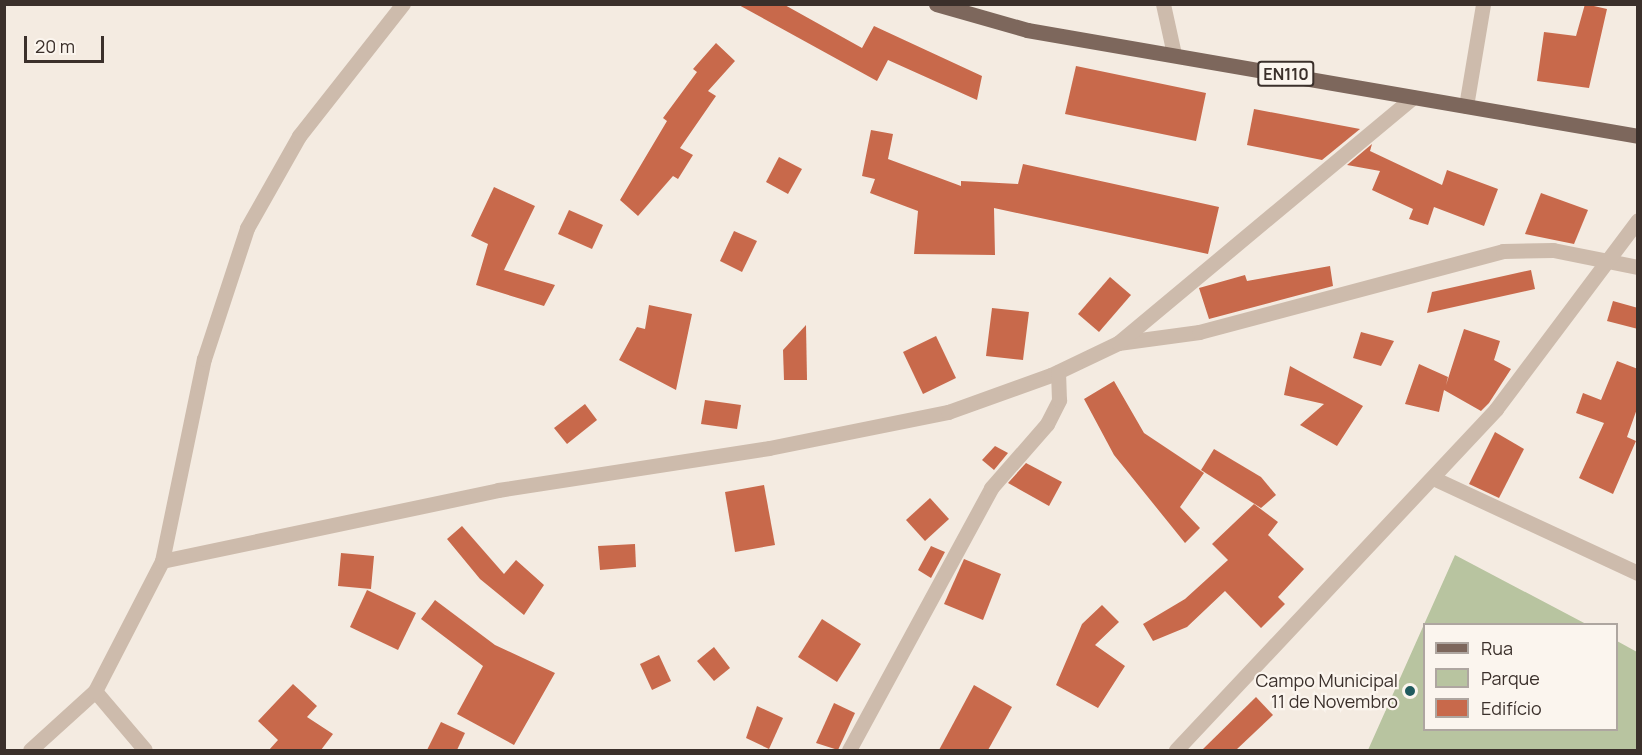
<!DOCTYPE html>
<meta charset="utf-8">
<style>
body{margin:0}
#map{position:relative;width:1642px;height:755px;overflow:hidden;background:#f4ebe1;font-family:Manrope,sans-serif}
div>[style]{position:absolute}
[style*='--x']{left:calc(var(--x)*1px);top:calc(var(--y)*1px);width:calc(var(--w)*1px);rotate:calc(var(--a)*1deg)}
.green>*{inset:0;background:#b8c4a0}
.building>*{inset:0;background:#c8694b}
.minor>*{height:15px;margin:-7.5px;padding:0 7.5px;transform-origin:7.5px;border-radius:7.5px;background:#cdbbac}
.major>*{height:15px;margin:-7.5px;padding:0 7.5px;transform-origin:7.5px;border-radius:7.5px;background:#7d675c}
.dots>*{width:16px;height:16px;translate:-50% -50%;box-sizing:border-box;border:3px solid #fbf5ee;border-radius:50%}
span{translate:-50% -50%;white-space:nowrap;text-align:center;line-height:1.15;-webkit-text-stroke:4.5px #fbf5ee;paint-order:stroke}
.shield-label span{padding:2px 4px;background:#fbf5ee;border:2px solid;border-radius:4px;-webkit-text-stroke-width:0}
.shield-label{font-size:16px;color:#3b302b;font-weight:700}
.poi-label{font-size:18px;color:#3b302b}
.right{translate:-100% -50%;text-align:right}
.frame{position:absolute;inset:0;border:6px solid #3b302b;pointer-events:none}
.legend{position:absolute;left:1423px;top:623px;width:195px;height:108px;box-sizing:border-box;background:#fbf5ee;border:2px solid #aea6a0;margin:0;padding:8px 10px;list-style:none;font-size:18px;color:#3b302b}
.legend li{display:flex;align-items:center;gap:12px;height:30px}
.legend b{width:30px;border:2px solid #aea6a0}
.scale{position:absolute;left:24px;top:36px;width:80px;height:27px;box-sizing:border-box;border:3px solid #3b302b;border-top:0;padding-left:8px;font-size:18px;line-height:21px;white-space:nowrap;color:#3b302b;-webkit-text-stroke:4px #fbf5ee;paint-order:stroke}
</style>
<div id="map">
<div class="green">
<div style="clip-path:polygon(1455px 555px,1586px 624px,1424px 624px,1424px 730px,1616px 730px,1617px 641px,1637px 652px,1637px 750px,1368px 750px)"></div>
</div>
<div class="building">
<div style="clip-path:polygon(737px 4px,783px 4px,862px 48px,874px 26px,982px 76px,977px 100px,888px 60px,877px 81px)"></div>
<div style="clip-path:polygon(1585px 4px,1607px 9px,1589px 88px,1537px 81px,1544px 32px,1576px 36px)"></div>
<div style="clip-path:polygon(716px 43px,735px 61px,708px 91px,716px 96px,680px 148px,693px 155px,678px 179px,673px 176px,638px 216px,620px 200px,667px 121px,663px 118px,697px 72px,693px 69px)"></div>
<div style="clip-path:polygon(1076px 66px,1206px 93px,1196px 141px,1065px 114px)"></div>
<div style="clip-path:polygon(1254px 109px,1360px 129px,1322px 160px,1247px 145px)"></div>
<div style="clip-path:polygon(871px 130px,893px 134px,888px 159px,961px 186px,961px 181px,1018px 184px,1023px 164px,1219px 207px,1208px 254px,994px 208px,995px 255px,914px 254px,918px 211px,870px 193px,875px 179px,862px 176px)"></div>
<div style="clip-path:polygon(1372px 144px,1370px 151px,1442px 185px,1447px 170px,1498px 189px,1484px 226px,1434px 207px,1428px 225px,1409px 219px,1413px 209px,1372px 190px,1380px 171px,1347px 165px)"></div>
<div style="clip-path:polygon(779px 157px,802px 169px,788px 194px,766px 182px)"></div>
<div style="clip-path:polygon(494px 187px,535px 206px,504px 270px,555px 285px,544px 306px,476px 285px,488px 244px,471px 236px)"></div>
<div style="clip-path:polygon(1541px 193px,1588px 210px,1574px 244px,1525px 234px)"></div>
<div style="clip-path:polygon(569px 210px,603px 225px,592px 249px,558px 234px)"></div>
<div style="clip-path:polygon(734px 231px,757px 241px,742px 272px,720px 261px)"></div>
<div style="clip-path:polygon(1330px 266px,1333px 286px,1209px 319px,1199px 288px,1245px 275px,1247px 281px)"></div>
<div style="clip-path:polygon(1531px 270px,1535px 289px,1427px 313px,1432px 292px)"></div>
<div style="clip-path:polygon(1110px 277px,1131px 295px,1099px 332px,1078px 314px)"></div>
<div style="clip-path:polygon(1613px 301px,1638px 308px,1638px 329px,1607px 321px)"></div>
<div style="clip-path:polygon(649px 305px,692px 314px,676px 390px,619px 360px,637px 327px,645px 329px)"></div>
<div style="clip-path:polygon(992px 308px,1029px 312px,1023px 360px,986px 356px)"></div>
<div style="clip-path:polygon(806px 325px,807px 380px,784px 380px,783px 350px)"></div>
<div style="clip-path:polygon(1464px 329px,1500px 341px,1494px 360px,1511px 369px,1489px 403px,1481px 411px,1444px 390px,1439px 412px,1405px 404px,1419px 364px,1448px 377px,1446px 385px)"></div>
<div style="clip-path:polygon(1361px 332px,1394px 341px,1381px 366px,1353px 358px)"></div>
<div style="clip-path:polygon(936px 336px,956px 378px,923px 394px,903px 352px)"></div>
<div style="clip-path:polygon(1617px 361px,1638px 369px,1638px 406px,1627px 437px,1636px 441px,1613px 494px,1579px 478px,1604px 423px,1576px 413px,1583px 393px,1601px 400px)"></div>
<div style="clip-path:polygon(1290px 366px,1363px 406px,1337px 446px,1300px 425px,1324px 404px,1284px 395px)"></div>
<div style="clip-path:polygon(1114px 381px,1144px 433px,1204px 473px,1180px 507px,1200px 528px,1185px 543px,1114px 455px,1084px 399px)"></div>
<div style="clip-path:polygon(705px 400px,741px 405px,737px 429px,701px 424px)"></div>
<div style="clip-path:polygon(585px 404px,597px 420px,567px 444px,554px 428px)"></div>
<div style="clip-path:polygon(1495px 432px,1524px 449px,1499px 498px,1469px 484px)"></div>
<div style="clip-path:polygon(995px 446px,1008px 453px,994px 470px,982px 460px)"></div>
<div style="clip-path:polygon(1214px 449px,1261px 477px,1276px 495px,1261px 508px,1201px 470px)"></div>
<div style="clip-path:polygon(1026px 463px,1062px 482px,1049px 506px,1008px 483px)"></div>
<div style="clip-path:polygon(764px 485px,775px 545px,735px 552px,725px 492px)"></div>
<div style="clip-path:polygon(930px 498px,949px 519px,925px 541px,906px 520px)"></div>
<div style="clip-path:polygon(1254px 504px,1278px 522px,1268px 535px,1304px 569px,1278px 597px,1285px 604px,1261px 628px,1225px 591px,1187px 627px,1153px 641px,1143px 624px,1185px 599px,1228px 560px,1212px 544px)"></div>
<div style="clip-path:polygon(462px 526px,504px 574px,516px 560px,544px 585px,524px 615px,480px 579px,447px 539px)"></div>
<div style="clip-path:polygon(635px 544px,636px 567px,600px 570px,598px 546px)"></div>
<div style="clip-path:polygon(931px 546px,945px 552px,931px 578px,918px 570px)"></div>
<div style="clip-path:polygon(341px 553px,374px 556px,371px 589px,338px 586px)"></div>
<div style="clip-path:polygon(964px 559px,1001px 574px,983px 620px,944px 604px)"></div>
<div style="clip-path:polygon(367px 590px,416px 613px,398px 650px,350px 627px)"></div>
<div style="clip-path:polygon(435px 600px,495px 645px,555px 673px,514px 745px,457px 714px,483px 666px,421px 619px)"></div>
<div style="clip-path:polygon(1102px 605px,1119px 622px,1095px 645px,1125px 666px,1098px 708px,1056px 685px,1082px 624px)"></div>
<div style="clip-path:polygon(822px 619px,861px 644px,837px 682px,798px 657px)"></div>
<div style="clip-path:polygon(714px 647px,730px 668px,714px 681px,697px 661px)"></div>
<div style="clip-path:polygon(659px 655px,671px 681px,652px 690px,640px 664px)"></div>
<div style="clip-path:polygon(293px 684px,317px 706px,307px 717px,333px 734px,321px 750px,269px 750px,278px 740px,258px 721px)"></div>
<div style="clip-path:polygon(974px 685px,1012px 707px,988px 750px,939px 750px)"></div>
<div style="clip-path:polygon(1256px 697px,1273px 715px,1236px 750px,1202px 750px)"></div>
<div style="clip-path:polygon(834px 703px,855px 713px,838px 750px,816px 743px)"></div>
<div style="clip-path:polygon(757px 706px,783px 718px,769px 749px,746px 738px)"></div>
<div style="clip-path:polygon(441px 722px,465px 733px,457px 750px,427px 750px)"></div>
</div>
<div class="minor">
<div style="--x:1163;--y:4;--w:51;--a:77.6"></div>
<div style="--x:1466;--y:106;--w:103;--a:-80.5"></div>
<div style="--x:1118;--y:343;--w:82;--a:-7.7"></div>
<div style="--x:1199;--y:332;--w:315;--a:-14.9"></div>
<div style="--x:1503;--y:251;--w:50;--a:-1.1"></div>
<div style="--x:1553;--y:250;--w:87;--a:11.3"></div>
<div style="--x:1433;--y:478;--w:226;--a:24.9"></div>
<div style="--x:162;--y:561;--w:343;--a:-11.9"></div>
<div style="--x:498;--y:490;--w:274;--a:-8.8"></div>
<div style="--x:769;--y:448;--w:183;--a:-11.4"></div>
<div style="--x:948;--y:412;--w:109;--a:-19.8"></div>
<div style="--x:1051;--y:375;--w:74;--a:-25.5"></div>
<div style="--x:1118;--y:343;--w:384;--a:-39.8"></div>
<div style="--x:95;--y:691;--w:77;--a:49.7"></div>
<div style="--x:30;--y:750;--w:88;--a:-42.2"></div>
<div style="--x:95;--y:691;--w:146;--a:-62.7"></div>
<div style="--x:162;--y:561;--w:206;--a:-78.3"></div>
<div style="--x:204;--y:359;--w:138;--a:-71.8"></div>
<div style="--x:247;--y:228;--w:106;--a:-60.5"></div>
<div style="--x:299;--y:136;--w:168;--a:-51.8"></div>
<div style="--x:849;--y:750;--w:298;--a:-61.5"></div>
<div style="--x:991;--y:488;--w:85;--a:-48.8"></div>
<div style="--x:1047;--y:424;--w:27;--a:-63"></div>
<div style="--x:1059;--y:400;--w:28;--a:-92"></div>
<div style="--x:1176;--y:750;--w:468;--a:-46.8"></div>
<div style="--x:1496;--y:409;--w:236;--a:-53.1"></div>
</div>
<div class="major">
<div style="--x:936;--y:4;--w:95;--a:15.9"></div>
<div style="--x:1027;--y:30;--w:620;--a:9.84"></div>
</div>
<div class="dots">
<div style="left:1410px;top:691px;background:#1f5a5e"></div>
</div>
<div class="shield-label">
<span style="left:1286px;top:74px">EN110</span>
</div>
<div class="poi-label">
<span class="right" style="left:1398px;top:691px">Campo Municipal<br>11 de Novembro</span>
</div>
<div class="frame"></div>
<ul class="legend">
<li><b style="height:8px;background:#7d675c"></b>Rua</li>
<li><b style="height:16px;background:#b8c4a0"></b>Parque</li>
<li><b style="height:16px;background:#c8694b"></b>Edifício</li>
</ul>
<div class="scale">20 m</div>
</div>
